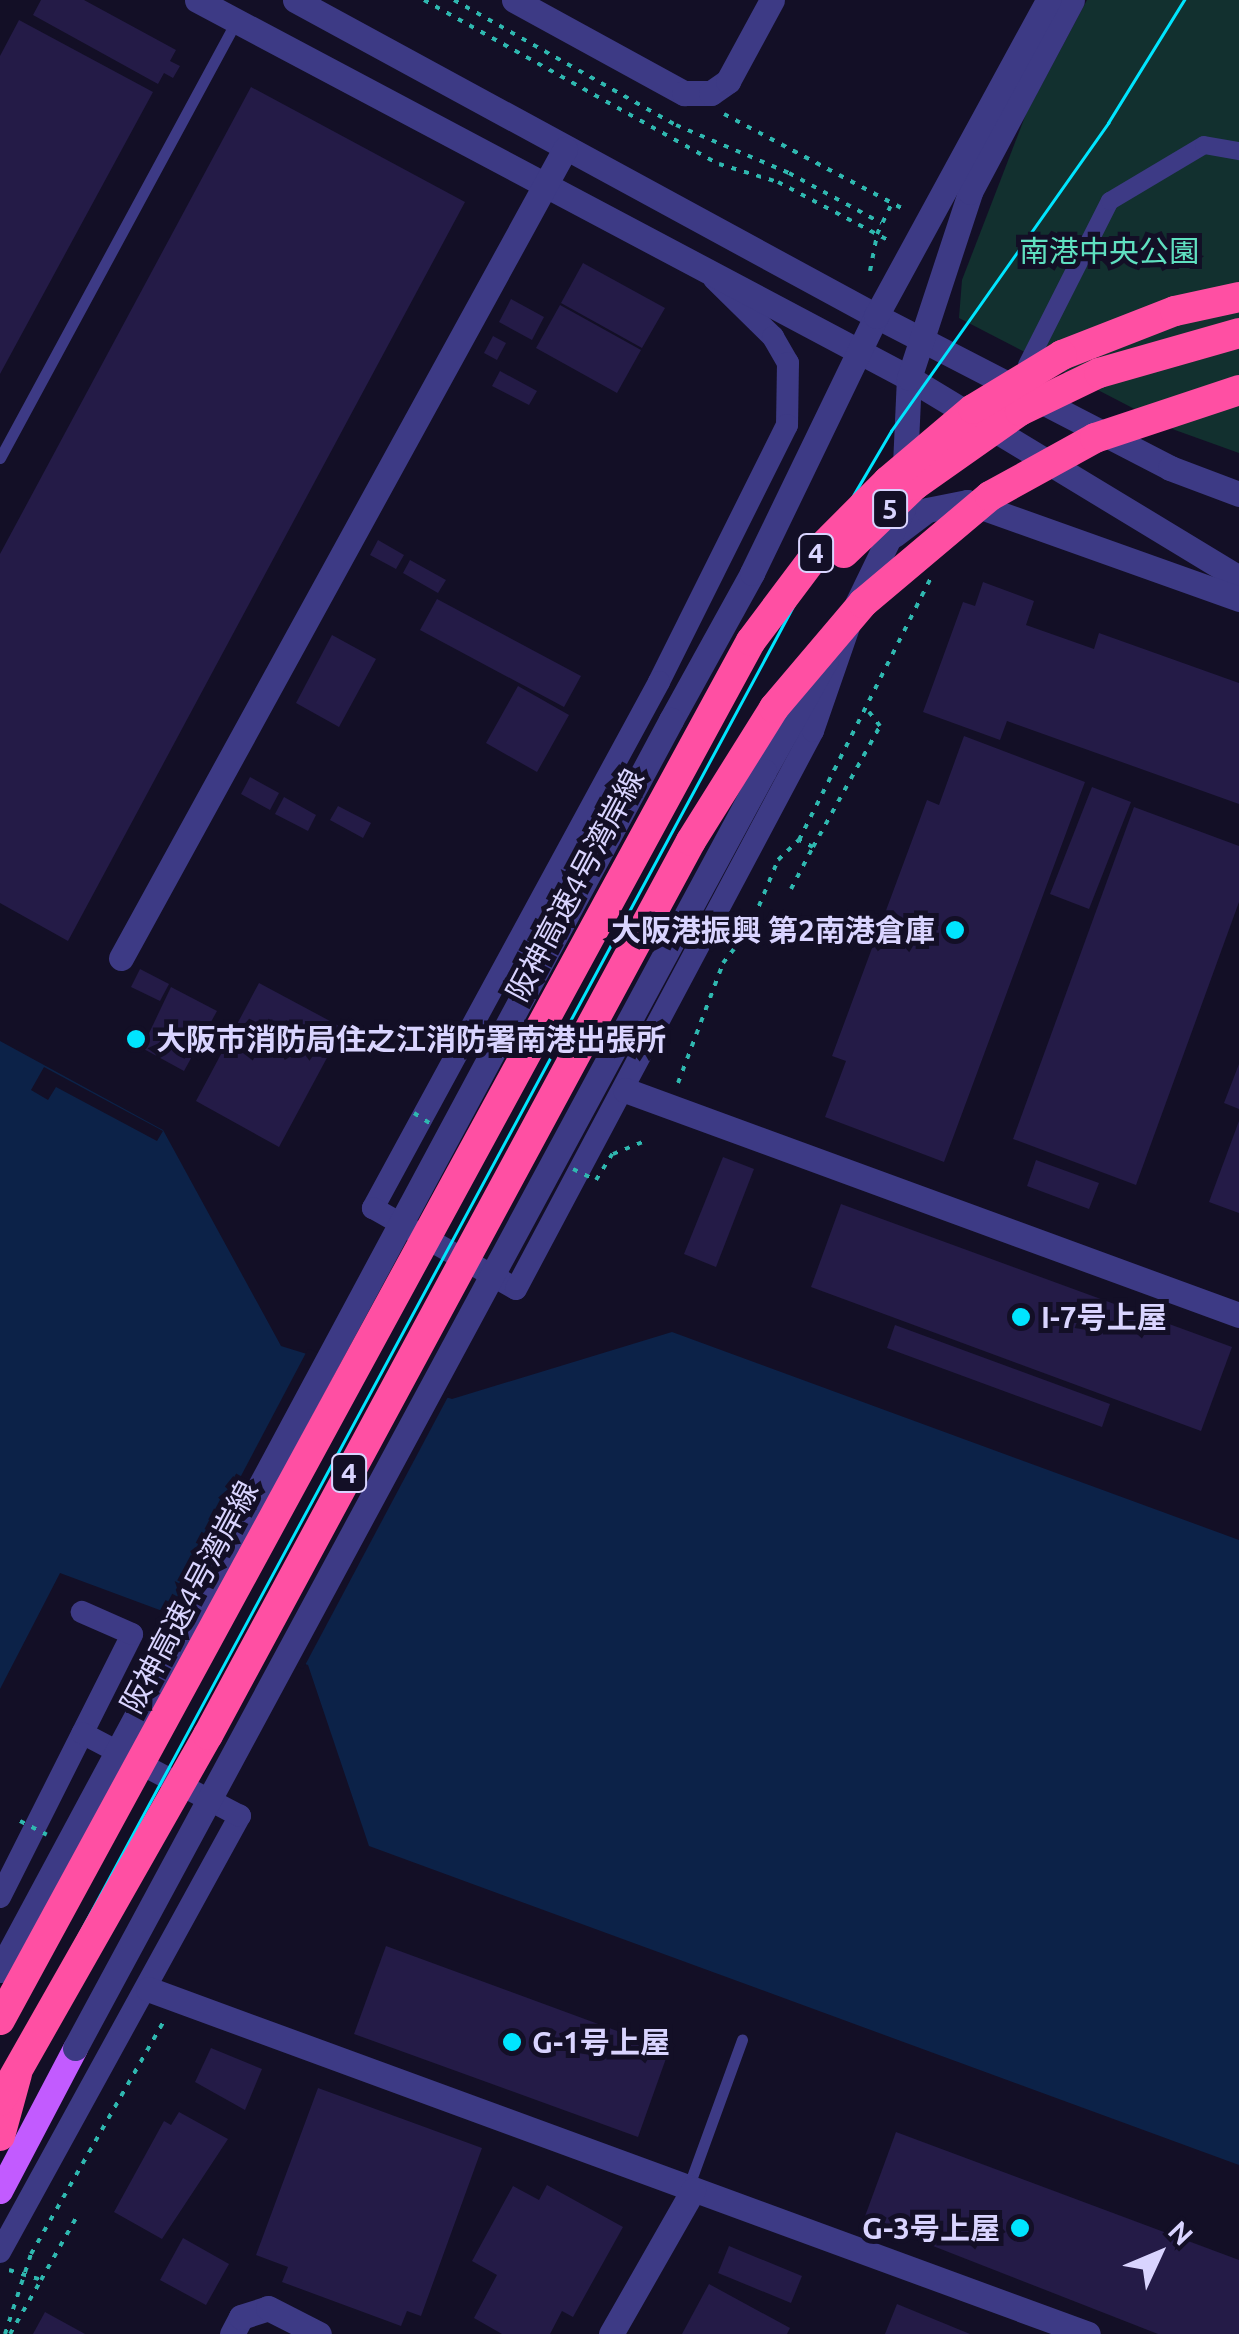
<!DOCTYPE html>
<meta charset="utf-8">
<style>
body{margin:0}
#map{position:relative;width:1239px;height:2334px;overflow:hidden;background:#130f26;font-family:Ubuntu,"Noto Sans JP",sans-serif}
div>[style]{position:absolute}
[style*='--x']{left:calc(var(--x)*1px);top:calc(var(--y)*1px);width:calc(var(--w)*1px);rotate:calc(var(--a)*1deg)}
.green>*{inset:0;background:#12302f}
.water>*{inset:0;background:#0c2248}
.pier>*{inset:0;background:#130f26}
.building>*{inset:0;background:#241b47}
.path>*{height:4px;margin-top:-2px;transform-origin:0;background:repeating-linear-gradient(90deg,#2fb8b0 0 5px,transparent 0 13px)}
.service>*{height:11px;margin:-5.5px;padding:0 5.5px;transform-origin:5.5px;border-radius:5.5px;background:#3d3a85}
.pedestrian>*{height:18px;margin:-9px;padding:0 9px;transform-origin:9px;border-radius:9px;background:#3d3a85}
.minor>*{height:22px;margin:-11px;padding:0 11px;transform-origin:11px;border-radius:11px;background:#3d3a85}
.tertiary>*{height:25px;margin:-12.5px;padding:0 12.5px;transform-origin:12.5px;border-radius:12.5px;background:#3d3a85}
.primary>*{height:25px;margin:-12.5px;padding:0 12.5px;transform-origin:12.5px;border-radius:12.5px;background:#c25bff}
.motorway>*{height:30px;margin:-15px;padding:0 15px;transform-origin:15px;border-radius:15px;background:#ff4fa3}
.tram>*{height:2.5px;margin:-1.25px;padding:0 1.25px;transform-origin:1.25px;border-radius:1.25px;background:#00e5ff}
.path-bridge>*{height:4px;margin-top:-2px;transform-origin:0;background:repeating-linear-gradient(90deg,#2fb8b0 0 5px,transparent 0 13px)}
.tertiary-bridge>*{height:25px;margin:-12.5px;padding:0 12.5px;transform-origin:12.5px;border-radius:12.5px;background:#3d3a85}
.motorway-bridge>*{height:30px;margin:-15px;padding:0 15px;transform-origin:15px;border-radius:15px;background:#ff4fa3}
.dots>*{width:28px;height:28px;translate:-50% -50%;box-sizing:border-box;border:5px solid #130f26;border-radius:50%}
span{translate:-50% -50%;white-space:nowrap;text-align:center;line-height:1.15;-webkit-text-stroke:10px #130f26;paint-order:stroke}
.shield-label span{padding:2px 8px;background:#130f26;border:2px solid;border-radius:8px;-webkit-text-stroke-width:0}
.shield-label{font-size:28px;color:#d9d4ff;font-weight:700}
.park-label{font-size:30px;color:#5fe0c0}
.street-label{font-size:30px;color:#d9d4ff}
.poi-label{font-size:30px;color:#d9d4ff;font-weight:700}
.right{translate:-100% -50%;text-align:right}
.left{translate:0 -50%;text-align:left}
.north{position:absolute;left:1109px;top:2204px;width:100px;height:100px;-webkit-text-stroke:8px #130f26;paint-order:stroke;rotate:46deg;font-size:28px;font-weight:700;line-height:40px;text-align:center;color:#d9d4ff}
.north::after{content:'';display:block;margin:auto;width:35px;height:45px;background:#d9d4ff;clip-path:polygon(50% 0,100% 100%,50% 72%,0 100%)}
</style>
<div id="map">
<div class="green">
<div style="clip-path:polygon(1087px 0,1239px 0,1239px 453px,1175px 430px,959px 318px,962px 280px,1026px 114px)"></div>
</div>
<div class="water">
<div style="clip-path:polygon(0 1041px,163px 1130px,281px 1346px,452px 1399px,672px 1332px,1239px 1540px,1239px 2165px,369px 1846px,308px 1665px,60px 1573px,0 1689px)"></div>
</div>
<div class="pier">
<div style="clip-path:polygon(44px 1067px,163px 1131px,157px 1141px,56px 1087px,48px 1100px,31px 1090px)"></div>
<div style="clip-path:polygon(308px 1349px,450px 1393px,303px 1669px,166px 1618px)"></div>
</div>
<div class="building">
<div style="clip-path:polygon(41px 0,84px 0,176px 50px,170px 61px,180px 66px,173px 78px,164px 73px,158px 84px,33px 15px)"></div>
<div style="clip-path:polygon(19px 20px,153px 92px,0 374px,0 56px)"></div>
<div style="clip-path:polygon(251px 87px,465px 202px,68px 941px,0 903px,0 554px)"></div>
<div style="clip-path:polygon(583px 263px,665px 308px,642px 348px,561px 303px)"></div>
<div style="clip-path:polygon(511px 299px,544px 317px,532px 340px,499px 322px)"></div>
<div style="clip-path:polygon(560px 305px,641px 350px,617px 393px,536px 348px)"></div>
<div style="clip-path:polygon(493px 336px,506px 343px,497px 360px,484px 353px)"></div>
<div style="clip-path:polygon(500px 371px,537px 391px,529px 405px,492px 386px)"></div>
<div style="clip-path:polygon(378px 540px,404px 555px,396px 569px,370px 555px)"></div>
<div style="clip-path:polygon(410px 560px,446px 580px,438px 593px,403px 573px)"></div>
<div style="clip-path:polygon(983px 582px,1034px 601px,1026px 625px,1094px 649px,1099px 633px,1239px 683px,1239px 804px,1007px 721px,1000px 740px,923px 712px,963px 602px,975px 606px)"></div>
<div style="clip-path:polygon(437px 599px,581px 676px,564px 707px,420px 630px)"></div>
<div style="clip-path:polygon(332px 635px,376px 659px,339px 727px,296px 703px)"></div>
<div style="clip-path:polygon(518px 686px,569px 715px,537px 772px,486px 743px)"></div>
<div style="clip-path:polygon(964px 736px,1085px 782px,944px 1162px,825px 1117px,846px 1061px,832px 1056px,927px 800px,939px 805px)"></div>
<div style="clip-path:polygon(250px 777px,279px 793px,270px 810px,241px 794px)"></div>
<div style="clip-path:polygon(1092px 787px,1131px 802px,1089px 909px,1050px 894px)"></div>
<div style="clip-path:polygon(284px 797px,316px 815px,308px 831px,275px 814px)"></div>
<div style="clip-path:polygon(338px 806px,371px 823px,363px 838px,330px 820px)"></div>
<div style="clip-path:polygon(1134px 807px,1239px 846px,1239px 902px,1136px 1185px,1013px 1139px)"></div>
<div style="clip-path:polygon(140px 969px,169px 984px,160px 1001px,131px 987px)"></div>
<div style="clip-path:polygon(259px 983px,343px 1028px,279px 1147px,196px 1101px)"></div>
<div style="clip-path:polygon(171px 987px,217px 1011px,184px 1071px,142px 1048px)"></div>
<div style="clip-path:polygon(1239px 1064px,1239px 1109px,1224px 1103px)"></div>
<div style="clip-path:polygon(1239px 1121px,1239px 1213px,1209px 1202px)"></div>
<div style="clip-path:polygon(723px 1157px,754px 1169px,716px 1267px,684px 1254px)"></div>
<div style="clip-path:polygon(1036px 1160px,1099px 1183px,1089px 1209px,1027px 1186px)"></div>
<div style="clip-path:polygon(841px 1204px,1232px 1347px,1201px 1431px,811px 1287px)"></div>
<div style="clip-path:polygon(895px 1325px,1110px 1404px,1102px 1427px,887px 1348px)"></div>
<div style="clip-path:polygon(386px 1946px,669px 2050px,638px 2137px,354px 2034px)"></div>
<div style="clip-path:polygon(211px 2048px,262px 2069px,245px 2110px,195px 2082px)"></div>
<div style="clip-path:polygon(318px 2088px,482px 2148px,421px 2316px,407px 2311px,401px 2326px,282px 2282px,288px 2267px,256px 2255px)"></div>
<div style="clip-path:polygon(179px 2112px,228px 2139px,162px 2239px,114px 2212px,164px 2121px,171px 2125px)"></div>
<div style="clip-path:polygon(896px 2132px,1239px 2260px,1239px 2334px,1158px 2334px,864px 2219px)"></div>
<div style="clip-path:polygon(547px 2185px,623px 2227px,573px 2317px,562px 2311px,550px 2334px,502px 2334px,474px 2318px,497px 2275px,472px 2261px,513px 2186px,539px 2200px)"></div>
<div style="clip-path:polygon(183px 2238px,229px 2264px,206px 2305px,160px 2280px)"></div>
<div style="clip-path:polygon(729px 2246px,802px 2276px,791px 2303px,718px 2273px)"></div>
<div style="clip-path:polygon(709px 2284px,790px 2328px,787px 2334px,682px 2334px)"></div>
<div style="clip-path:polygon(897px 2304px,970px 2334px,885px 2334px)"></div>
<div style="clip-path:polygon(45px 2312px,85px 2334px,33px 2334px)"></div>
</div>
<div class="path">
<div style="--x:424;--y:0;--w:338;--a:29.1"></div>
<div style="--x:719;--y:164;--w:62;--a:17"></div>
<div style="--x:778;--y:182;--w:129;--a:27.8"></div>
<div style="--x:454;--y:0;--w:255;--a:29.4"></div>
<div style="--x:676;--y:125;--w:123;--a:23"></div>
<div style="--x:789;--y:173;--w:105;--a:28.5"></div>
<div style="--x:724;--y:114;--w:207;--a:27.9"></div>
<div style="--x:870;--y:271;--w:38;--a:-79"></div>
<div style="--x:877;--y:234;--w:32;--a:-64"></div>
<div style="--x:813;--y:847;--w:138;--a:-61"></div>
<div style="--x:880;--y:726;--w:18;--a:-128"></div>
<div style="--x:791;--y:889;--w:47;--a:-62.4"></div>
<div style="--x:813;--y:847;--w:16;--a:-153"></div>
<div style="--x:678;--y:1083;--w:128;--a:-69.4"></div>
<div style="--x:723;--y:963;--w:42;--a:-51.8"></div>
<div style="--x:749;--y:930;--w:76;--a:-67.5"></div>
<div style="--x:778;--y:860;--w:29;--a:-44"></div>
<div style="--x:799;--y:840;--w:292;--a:-63.3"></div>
<div style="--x:613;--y:1154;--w:35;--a:-22"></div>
<div style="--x:9;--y:2270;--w:34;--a:17"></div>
<div style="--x:41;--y:2280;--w:71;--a:-60.6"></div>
<div style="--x:5;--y:2334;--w:84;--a:-72"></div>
<div style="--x:31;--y:2254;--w:268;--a:-60.3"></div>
<div style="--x:10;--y:2334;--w:62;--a:-60.1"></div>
</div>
<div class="service">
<div style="--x:0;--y:458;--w:497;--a:-61.6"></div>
<div style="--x:688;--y:2188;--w:158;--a:-70"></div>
</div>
<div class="pedestrian">
<div style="--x:1027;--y:365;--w:184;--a:-63.2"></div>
<div style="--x:1110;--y:201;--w:109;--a:-30.8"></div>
<div style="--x:1204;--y:145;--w:36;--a:10"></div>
</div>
<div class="minor">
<div style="--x:714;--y:279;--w:83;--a:44.5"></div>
<div style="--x:773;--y:337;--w:30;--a:60"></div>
<div style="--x:788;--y:363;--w:62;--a:90.9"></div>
<div style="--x:787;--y:425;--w:287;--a:116.5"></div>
<div style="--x:659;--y:682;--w:599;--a:118.53"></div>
<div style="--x:373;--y:1208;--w:164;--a:29.5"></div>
<div style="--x:516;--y:1289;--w:632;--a:-61.98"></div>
<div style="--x:813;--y:731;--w:110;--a:-70.9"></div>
<div style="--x:0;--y:1897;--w:294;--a:-63.3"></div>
<div style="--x:132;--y:1634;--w:55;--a:-156.3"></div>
<div style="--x:0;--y:2252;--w:498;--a:-61.2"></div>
<div style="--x:240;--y:1816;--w:178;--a:-152.3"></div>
</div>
<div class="tertiary">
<div style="--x:197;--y:0;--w:806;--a:27.96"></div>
<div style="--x:909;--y:378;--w:386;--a:31.2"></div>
<div style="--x:295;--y:0;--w:661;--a:28.54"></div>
<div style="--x:876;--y:316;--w:331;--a:27.3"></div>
<div style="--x:1170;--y:468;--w:74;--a:20.6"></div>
<div style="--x:514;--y:0;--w:194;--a:28.7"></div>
<div style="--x:684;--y:93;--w:27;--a:0"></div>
<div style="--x:711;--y:93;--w:21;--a:-35"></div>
<div style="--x:728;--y:81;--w:92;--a:-61.5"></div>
<div style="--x:894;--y:535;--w:41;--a:-37.1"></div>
<div style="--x:927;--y:510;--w:41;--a:-11.3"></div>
<div style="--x:967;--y:502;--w:289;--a:19.6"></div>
<div style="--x:857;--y:604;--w:106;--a:-64.2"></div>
<div style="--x:903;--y:509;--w:131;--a:-87.4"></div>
<div style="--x:909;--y:378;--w:196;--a:-71.8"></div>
<div style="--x:970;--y:192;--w:217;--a:-62"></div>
<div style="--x:671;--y:720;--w:168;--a:-61.1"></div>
<div style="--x:752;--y:573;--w:285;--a:-64.2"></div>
<div style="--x:876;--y:316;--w:360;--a:-61.4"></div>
<div style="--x:764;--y:771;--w:127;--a:-60.8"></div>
<div style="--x:121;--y:958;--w:923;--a:-61.24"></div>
<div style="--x:625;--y:1090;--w:654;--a:20.13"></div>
<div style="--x:148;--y:1989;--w:1001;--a:20.15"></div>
<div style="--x:232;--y:2334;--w:19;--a:-62"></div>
<div style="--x:241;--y:2317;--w:28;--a:-18"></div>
<div style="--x:268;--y:2308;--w:57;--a:27"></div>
<div style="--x:611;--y:2334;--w:166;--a:-60.3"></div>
</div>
<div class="primary">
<div style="--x:0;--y:2191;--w:161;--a:-62.3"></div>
</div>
<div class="motorway">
<div style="--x:1062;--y:355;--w:121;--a:-21.3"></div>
<div style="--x:1175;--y:311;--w:66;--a:-12.3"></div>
<div style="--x:0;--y:2136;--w:64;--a:-74.7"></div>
</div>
<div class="tram">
<div style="--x:0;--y:2081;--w:1788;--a:-61.73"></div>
<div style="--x:847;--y:506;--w:87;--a:-59.6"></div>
<div style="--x:891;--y:431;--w:377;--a:-54.8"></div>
<div style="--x:1108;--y:123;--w:145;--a:-58.3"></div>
</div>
<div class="path-bridge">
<div style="--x:414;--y:1113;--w:20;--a:33"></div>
<div style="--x:573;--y:1169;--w:25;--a:26"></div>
<div style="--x:596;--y:1180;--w:31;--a:-58"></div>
<div style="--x:20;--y:1821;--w:30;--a:27"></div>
</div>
<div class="tertiary-bridge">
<div style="--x:0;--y:1970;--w:1419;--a:-61.77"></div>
<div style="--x:75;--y:2048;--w:1451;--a:-61.65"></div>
</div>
<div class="motorway-bridge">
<div style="--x:844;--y:553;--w:98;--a:-43.8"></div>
<div style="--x:915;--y:485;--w:128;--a:-35.2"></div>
<div style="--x:1020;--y:411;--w:88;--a:-25.7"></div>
<div style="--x:1099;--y:373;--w:146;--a:-15.9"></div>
<div style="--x:0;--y:2020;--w:1570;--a:-61.43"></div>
<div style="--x:751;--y:641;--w:115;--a:-53.1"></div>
<div style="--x:820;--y:549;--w:96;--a:-45"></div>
<div style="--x:888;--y:481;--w:111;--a:-40.3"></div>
<div style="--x:973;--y:409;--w:104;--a:-31.2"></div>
<div style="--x:0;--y:2101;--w:421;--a:-60.4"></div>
<div style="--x:208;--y:1735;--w:1016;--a:-61.62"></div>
<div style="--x:691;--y:841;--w:157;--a:-58"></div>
<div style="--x:774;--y:708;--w:138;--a:-49.7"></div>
<div style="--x:863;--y:603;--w:166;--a:-40.1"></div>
<div style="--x:990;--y:496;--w:120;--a:-28.9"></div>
<div style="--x:1095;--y:438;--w:152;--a:-18.4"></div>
</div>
<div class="dots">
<div style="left:955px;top:930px;background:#00e5ff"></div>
<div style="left:136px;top:1039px;background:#00e5ff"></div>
<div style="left:1021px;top:1317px;background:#00e5ff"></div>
<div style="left:512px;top:2042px;background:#00e5ff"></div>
<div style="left:1020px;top:2228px;background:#00e5ff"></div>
</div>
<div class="shield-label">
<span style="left:890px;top:509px">5</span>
<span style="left:816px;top:553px">4</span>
<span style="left:349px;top:1473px">4</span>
</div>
<div class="park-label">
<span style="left:1109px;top:251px">南港中央公園</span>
</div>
<div class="street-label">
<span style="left:575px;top:885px;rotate:-62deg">阪神高速4号湾岸線</span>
<span style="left:189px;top:1597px;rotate:-62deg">阪神高速4号湾岸線</span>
</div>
<div class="poi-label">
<span class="right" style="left:935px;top:930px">大阪港振興 第2南港倉庫</span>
<span class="left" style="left:156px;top:1039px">大阪市消防局住之江消防署南港出張所</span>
<span class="left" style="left:1041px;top:1317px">I-7号上屋</span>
<span class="left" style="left:532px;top:2042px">G-1号上屋</span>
<span class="right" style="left:1000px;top:2228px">G-3号上屋</span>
</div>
<div class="north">N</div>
</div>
